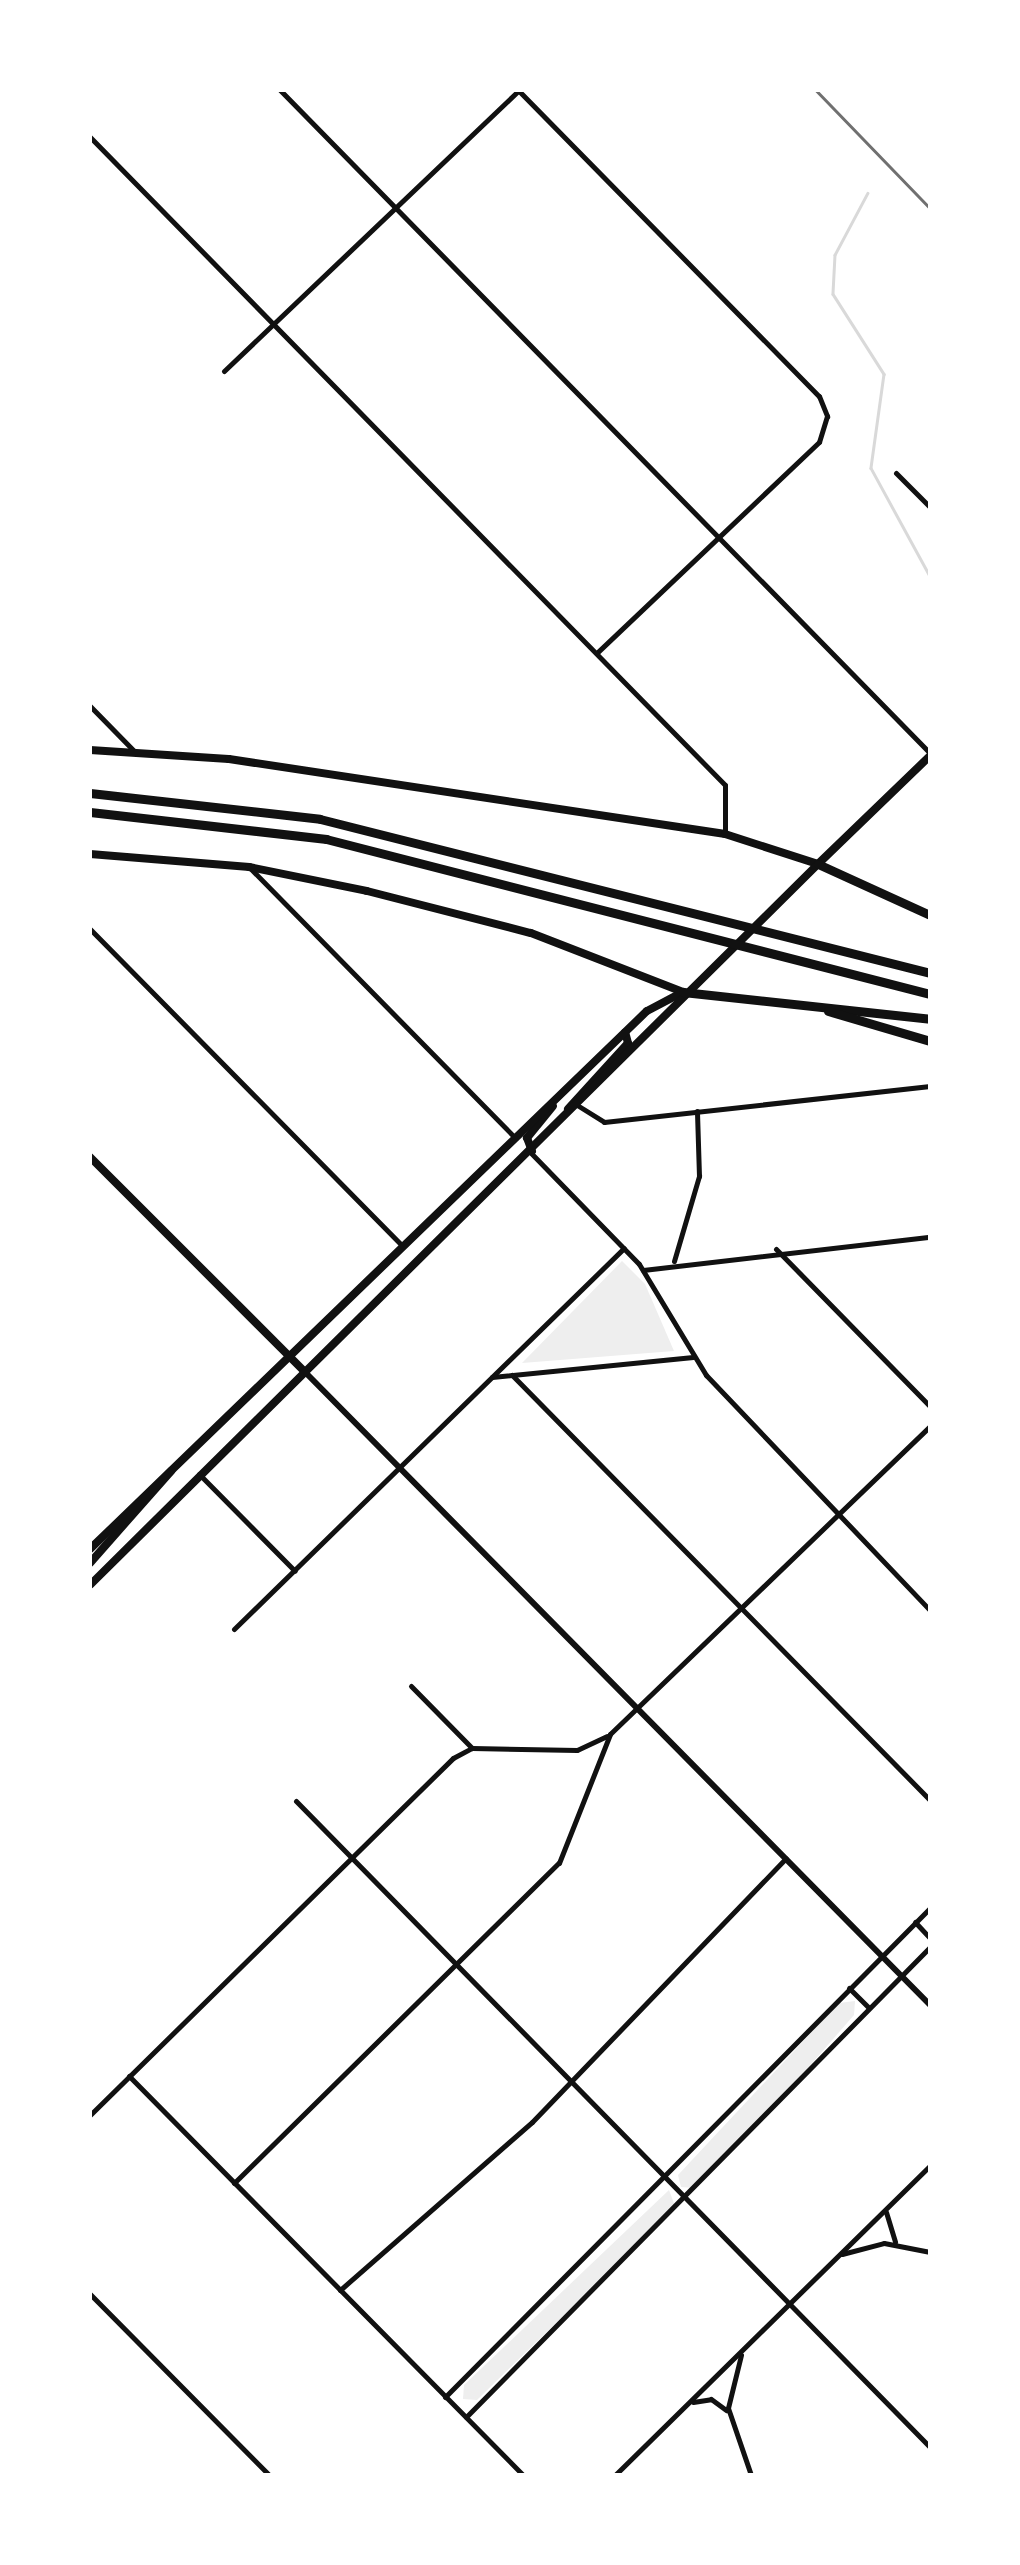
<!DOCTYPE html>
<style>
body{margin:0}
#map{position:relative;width:1020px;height:2565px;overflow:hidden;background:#fff;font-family:"Noto Sans",sans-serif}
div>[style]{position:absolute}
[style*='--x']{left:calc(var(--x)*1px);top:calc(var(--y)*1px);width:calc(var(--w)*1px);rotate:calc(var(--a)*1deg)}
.green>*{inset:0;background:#eee}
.stream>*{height:2.5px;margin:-1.25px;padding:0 1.25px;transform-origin:1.25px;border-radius:1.25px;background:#d9d9d9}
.minor>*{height:5px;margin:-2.5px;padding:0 2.5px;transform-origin:2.5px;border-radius:2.5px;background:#111}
.secondary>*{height:6px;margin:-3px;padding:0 3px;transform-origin:3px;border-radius:3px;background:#111}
.primary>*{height:8px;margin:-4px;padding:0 4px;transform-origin:4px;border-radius:4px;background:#111}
.trunk>*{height:8px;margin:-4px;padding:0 4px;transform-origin:4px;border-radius:4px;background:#111}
.motorway>*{height:9px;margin:-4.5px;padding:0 4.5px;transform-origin:4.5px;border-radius:4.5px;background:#111}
.rail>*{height:2.5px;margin:-1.25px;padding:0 1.25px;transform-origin:1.25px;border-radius:1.25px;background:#707070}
span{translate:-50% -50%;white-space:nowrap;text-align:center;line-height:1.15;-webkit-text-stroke:8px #fff;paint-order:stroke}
.frame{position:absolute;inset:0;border:92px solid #fff;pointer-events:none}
</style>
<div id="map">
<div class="green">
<div style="clip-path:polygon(622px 1261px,645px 1284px,674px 1351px,522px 1363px)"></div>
<div style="clip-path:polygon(855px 2001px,854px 2015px,787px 2092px,693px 2188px,681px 2187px,678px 2175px,839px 2003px)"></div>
<div style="clip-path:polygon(669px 2190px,675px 2206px,477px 2400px,463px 2399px,464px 2385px)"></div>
</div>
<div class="stream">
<div style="--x:868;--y:193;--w:70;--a:118"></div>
<div style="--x:835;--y:255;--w:39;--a:93"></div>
<div style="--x:833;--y:294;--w:95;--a:57.5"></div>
<div style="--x:884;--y:374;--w:95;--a:97.9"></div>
<div style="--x:871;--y:468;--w:123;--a:61.4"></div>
</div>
<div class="minor">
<div style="--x:280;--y:90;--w:928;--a:45.57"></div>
<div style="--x:518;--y:90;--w:429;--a:45.5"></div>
<div style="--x:819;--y:396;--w:22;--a:68"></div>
<div style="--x:827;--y:416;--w:27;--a:107"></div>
<div style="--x:819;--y:442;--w:306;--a:136.5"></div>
<div style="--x:90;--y:137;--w:907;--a:45.58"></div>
<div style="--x:725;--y:785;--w:49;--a:90"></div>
<div style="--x:224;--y:371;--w:406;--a:-43.6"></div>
<div style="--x:896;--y:473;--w:48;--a:45"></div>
<div style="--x:90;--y:706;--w:63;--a:45.6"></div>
<div style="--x:251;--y:869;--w:377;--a:45.5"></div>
<div style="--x:90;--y:929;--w:444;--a:45.4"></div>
<div style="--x:577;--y:1105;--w:32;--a:32"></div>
<div style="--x:604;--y:1122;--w:328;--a:-6.3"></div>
<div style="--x:530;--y:1152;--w:156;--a:45.8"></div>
<div style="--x:639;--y:1264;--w:130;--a:58.9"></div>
<div style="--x:706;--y:1375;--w:325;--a:46.4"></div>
<div style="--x:776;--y:1249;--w:220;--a:45.6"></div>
<div style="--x:674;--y:1261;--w:89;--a:-73.6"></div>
<div style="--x:699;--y:1176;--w:65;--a:-91.8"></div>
<div style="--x:643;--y:1270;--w:289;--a:-6.6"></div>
<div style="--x:512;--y:1375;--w:596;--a:45.48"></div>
<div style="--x:492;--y:1377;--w:202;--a:-5.7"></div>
<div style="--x:199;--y:1474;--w:136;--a:45.3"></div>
<div style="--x:234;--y:1629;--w:545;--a:-44.33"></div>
<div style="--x:411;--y:1686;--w:87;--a:45.5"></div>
<div style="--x:296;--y:1801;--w:905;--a:45.54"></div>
<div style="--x:915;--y:1922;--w:22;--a:47"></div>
<div style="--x:849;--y:1988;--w:27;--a:45"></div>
<div style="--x:129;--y:2076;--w:561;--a:45.36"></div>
<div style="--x:90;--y:2115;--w:509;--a:-44.52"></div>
<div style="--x:453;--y:1758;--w:21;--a:-28"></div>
<div style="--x:472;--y:1748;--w:105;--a:1.1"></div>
<div style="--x:577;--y:1750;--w:33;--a:-25"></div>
<div style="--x:234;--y:2183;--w:456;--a:-44.6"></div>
<div style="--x:559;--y:1863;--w:139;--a:-68.4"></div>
<div style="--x:610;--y:1734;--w:444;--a:-43.9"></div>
<div style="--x:886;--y:2212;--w:31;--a:73"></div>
<div style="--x:842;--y:2254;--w:43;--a:-14.7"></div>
<div style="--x:884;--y:2243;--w:47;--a:11.1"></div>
<div style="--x:340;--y:2290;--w:255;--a:-41.2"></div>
<div style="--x:532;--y:2122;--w:366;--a:-46.1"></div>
<div style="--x:90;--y:2294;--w:255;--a:45.3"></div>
<div style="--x:741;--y:2355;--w:55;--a:103.8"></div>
<div style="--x:728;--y:2408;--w:71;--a:71.1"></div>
<div style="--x:445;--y:2397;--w:689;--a:-45.24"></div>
<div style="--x:693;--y:2402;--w:18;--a:-9"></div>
<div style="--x:711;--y:2399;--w:19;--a:36"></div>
<div style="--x:466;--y:2417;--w:660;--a:-45.37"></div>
<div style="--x:615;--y:2475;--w:442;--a:-44.5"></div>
</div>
<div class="secondary">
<div style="--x:305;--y:1372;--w:890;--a:45.36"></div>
</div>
<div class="primary">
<div style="--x:90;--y:750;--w:139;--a:3.7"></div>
<div style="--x:229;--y:759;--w:502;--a:8.6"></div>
<div style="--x:725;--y:834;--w:98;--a:17.9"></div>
<div style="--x:818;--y:864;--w:156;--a:-44"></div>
<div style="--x:90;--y:854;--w:160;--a:4.7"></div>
<div style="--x:249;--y:867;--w:120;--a:11.5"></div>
<div style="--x:367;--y:891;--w:169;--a:14.4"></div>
<div style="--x:531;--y:933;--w:163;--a:21.2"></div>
<div style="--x:90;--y:1157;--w:304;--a:45"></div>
</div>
<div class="trunk">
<div style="--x:568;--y:1109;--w:89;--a:-47.7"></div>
<div style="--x:628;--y:1043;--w:11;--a:-105"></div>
<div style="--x:532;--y:1151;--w:14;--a:-111"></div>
<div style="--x:527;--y:1138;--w:41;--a:-50.9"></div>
<div style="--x:90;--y:1549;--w:774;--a:-44.01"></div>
<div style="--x:647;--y:1011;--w:41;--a:-27.8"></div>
<div style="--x:90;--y:1563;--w:123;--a:-48.6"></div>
<div style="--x:90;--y:1585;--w:1025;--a:-44.72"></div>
</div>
<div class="motorway">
<div style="--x:90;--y:793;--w:231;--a:6.4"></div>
<div style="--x:320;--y:819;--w:629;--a:14.17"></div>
<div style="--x:90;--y:812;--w:238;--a:6.5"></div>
<div style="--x:326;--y:839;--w:624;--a:14.39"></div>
<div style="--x:818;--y:864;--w:123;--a:24.5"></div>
<div style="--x:683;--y:992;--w:248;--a:6.2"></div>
<div style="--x:828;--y:1011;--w:106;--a:16.4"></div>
</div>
<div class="rail">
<div style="--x:816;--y:90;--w:164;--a:46"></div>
</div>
<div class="frame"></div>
</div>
